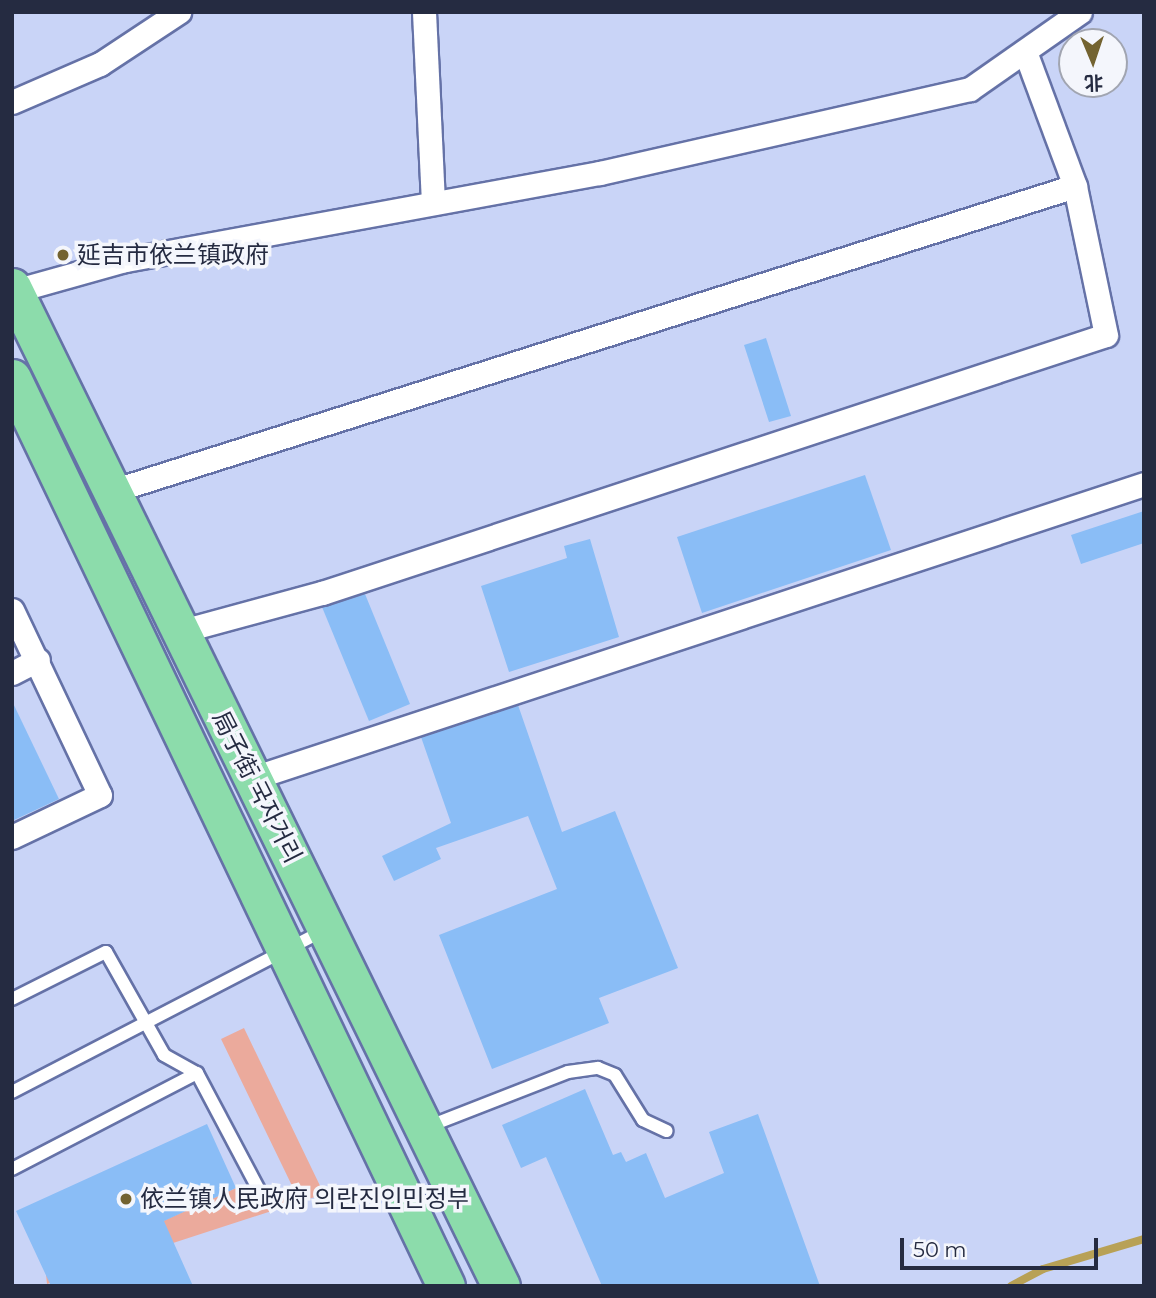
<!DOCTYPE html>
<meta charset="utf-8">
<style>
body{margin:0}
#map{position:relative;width:1156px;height:1298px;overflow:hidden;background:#c9d4f7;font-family:Montserrat,"Noto Sans SC","Noto Sans KR",sans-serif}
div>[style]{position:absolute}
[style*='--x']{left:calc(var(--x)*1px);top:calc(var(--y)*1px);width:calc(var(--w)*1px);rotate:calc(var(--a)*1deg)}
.green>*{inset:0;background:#ebaa9c}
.stream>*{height:8px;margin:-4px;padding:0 4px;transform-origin:4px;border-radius:4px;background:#b8a156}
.building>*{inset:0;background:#8abdf6}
.roads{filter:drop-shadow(2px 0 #6572a7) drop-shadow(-2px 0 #6572a7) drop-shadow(0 2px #6572a7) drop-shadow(0 -2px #6572a7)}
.lane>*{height:12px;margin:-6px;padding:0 6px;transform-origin:6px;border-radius:6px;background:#fff}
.street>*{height:23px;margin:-11.5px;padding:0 11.5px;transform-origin:11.5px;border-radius:11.5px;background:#fff}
.primary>*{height:37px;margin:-18.5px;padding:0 18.5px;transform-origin:18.5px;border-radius:18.5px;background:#8cdcab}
.dots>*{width:19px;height:19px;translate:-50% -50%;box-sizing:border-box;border:4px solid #f4f6fc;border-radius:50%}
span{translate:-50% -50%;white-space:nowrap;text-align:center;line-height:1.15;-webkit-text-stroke:7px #f4f6fc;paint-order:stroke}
.poi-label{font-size:24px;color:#252b41}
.left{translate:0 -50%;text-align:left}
.street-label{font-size:24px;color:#252b41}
.frame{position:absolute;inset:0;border:14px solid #252b41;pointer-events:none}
.north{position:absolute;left:1058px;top:28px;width:70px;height:70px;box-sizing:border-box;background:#f4f6fc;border:2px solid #a1a5b1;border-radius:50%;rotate:178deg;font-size:19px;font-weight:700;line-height:28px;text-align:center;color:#252b41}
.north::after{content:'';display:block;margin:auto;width:24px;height:32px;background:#736331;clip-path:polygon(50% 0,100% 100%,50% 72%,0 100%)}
.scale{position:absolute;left:900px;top:1238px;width:198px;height:32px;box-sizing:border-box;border:4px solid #252b41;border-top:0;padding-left:9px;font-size:21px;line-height:24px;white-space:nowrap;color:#252b41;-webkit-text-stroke:5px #f4f6fc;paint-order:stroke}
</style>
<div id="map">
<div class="green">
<div style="clip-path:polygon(244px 1028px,324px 1194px,47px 1284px,46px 1274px,236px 1188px,245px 1211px,296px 1194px,221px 1039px)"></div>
</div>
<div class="stream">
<div style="--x:1011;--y:1286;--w:36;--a:-28"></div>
<div style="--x:1043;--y:1269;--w:105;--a:-16.5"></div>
</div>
<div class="building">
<div style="clip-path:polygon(766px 338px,791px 416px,769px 422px,744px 345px)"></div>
<div style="clip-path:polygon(865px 475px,891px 550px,702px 613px,677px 537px)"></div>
<div style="clip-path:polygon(1144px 511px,1144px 543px,1081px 564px,1071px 535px)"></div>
<div style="clip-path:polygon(590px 539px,619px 637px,509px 672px,481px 586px,567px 558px,564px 546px)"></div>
<div style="clip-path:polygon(365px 594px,410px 704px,369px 721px,322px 607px)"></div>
<div style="clip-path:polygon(12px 701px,59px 799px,12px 821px)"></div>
<div style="clip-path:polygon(518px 705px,562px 832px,615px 811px,678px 968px,599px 998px,609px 1023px,492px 1069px,439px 935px,557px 889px,528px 816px,436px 848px,441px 859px,394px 881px,382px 856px,451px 823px,421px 737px)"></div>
<div style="clip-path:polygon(585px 1089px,613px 1155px,621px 1152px,626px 1162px,646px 1153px,665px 1198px,724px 1173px,709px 1132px,758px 1114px,820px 1286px,602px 1286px,546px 1157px,521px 1168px,502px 1125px)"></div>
<div style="clip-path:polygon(207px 1124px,236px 1188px,164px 1221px,193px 1286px,51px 1286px,16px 1211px)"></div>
</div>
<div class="roads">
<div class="lane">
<div style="--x:12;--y:999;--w:105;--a:-26.6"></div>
<div style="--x:106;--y:952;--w:118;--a:60.6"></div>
<div style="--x:164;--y:1055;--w:38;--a:29"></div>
<div style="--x:197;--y:1073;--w:137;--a:62.1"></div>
<div style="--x:12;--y:1092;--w:352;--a:-27.4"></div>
<div style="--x:427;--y:1127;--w:151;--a:-21.3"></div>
<div style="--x:568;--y:1072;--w:30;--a:-8"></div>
<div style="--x:598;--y:1068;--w:18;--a:22"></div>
<div style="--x:615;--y:1075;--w:53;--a:58.1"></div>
<div style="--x:643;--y:1120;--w:26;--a:25"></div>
<div style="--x:12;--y:1169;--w:208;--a:-27.4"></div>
</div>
<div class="street">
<div style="--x:424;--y:12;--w:191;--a:87.3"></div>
<div style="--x:12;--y:102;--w:96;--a:-23.4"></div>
<div style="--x:100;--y:64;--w:95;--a:-33.4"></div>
<div style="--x:14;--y:291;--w:115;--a:-15.6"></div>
<div style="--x:125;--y:260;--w:483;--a:-10.4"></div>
<div style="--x:600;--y:173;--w:379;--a:-12.8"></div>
<div style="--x:970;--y:89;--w:134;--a:-35"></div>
<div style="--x:109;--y:492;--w:1013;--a:-17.58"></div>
<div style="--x:12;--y:610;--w:205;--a:64.6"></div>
<div style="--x:100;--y:795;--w:98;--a:154.5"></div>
<div style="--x:178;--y:632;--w:149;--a:-15.2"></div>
<div style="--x:322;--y:593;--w:825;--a:-18.22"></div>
<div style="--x:1106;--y:335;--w:152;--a:-101.8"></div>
<div style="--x:1075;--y:186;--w:141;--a:-110.4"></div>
<div style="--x:12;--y:673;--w:29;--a:-27"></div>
<div style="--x:253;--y:778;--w:938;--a:-18.26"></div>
</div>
<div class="primary">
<div style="--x:12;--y:287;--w:1112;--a:63.92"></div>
<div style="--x:12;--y:378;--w:1006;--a:64.45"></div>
</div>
</div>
<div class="dots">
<div style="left:63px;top:255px;background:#736331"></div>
<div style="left:126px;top:1199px;background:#736331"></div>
</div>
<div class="poi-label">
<span class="left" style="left:77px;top:255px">延吉市依兰镇政府</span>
<span class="left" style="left:140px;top:1199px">依兰镇人民政府 의란진인민정부</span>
</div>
<div class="street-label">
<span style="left:257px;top:787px;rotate:63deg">局子街 국자거리</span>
</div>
<div class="frame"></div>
<div class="north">北</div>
<div class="scale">50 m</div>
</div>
